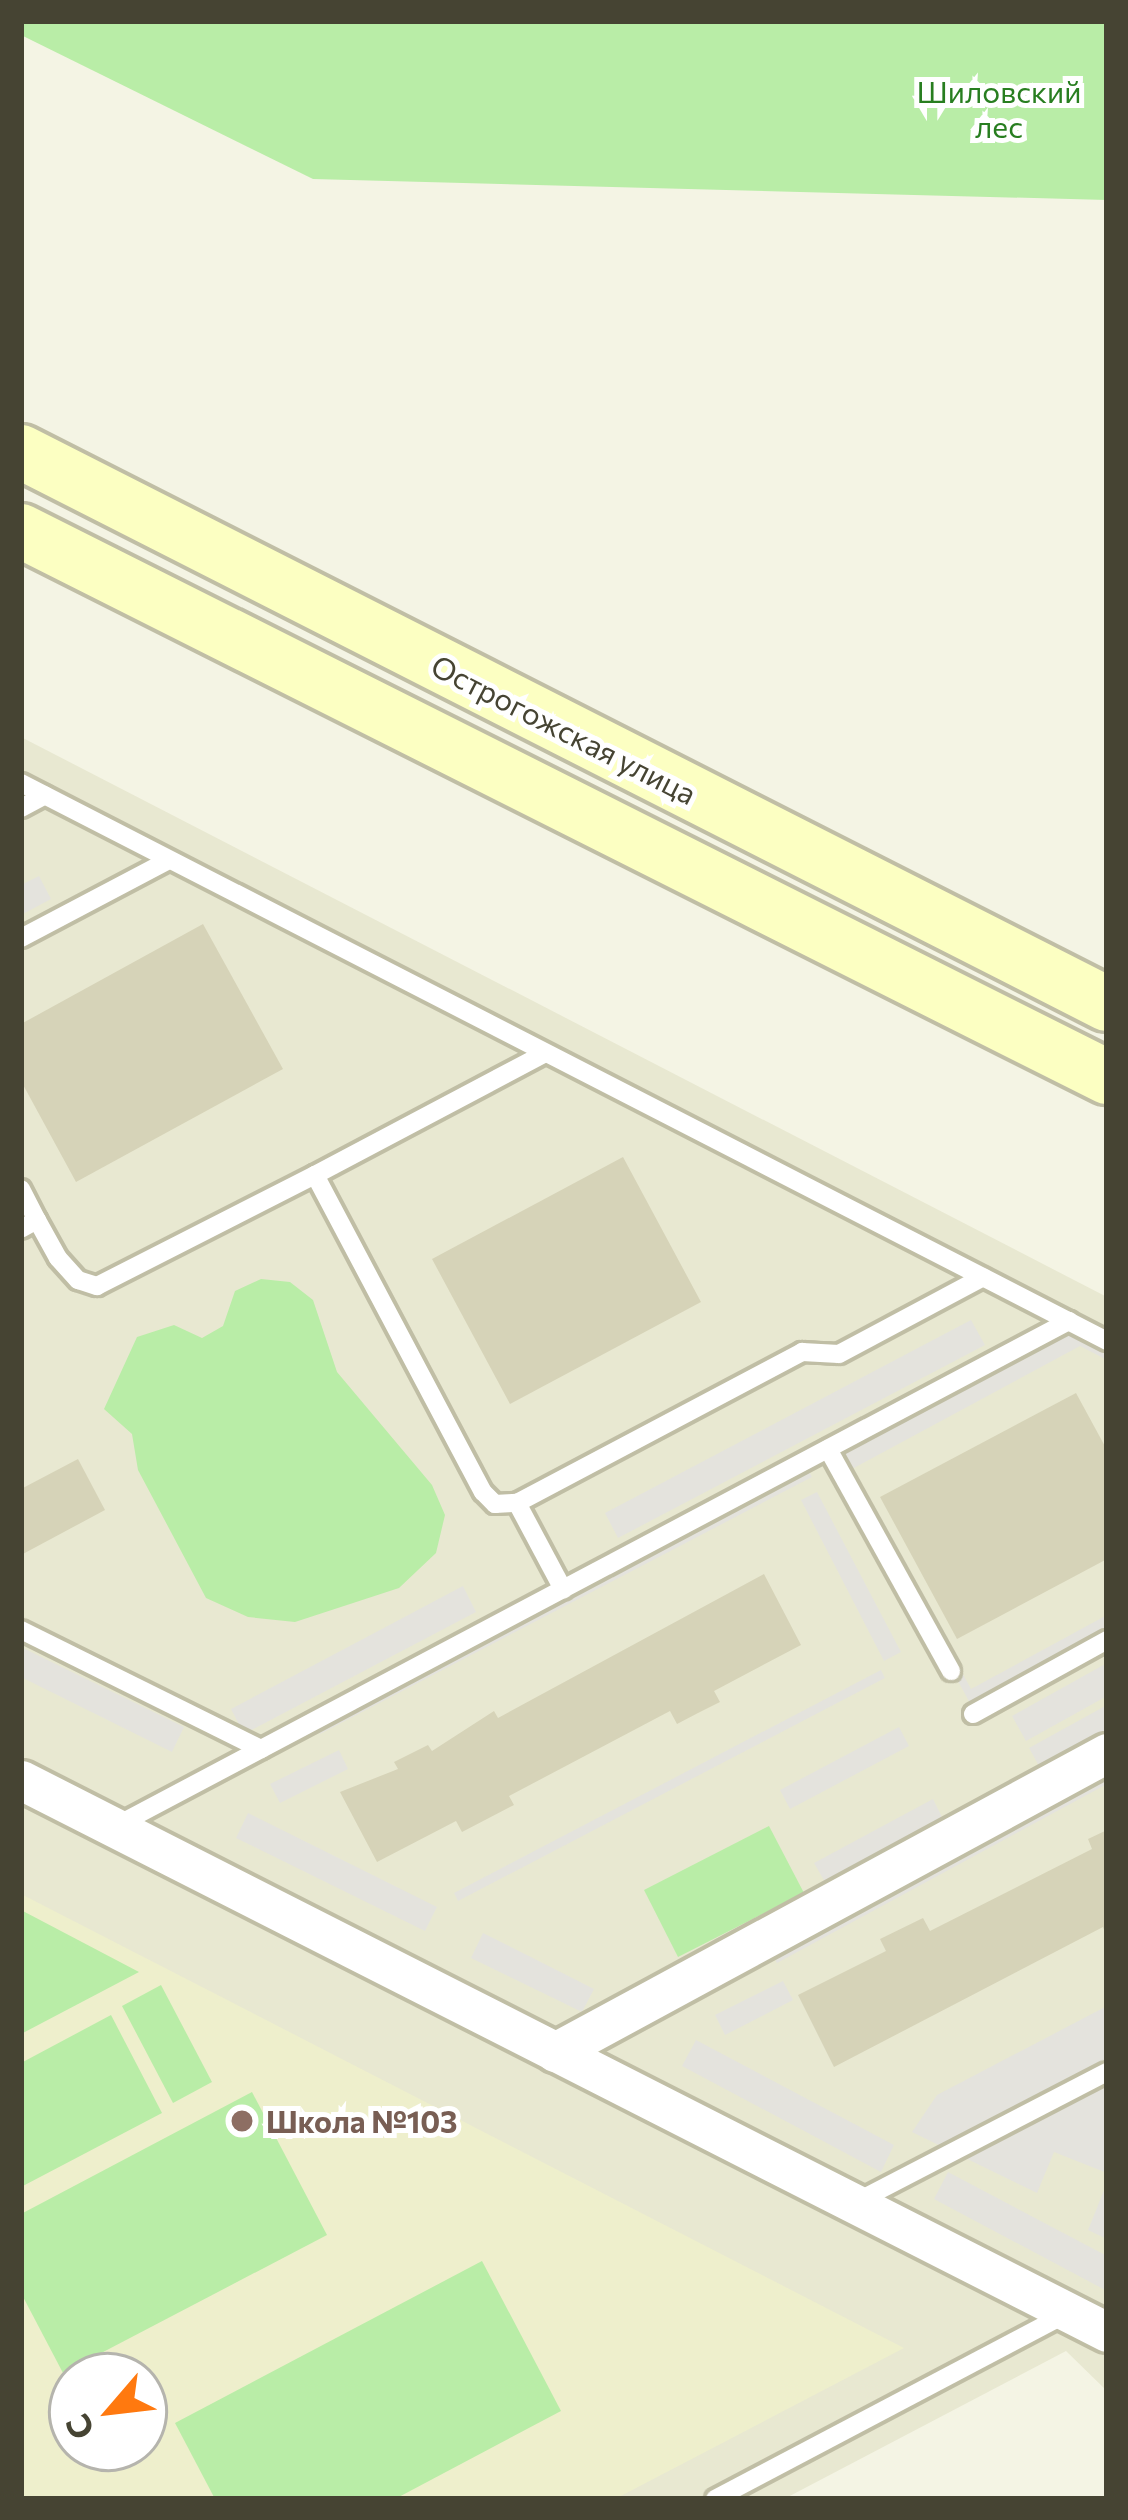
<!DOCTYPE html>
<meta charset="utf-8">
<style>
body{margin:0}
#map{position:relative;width:1128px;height:2520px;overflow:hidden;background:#f4f4e4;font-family:Commissioner,sans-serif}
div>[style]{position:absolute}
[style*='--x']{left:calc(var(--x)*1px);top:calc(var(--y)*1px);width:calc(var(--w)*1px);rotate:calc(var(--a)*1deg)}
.residential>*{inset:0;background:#e8e8d1}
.education>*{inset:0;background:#eeefcc}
.green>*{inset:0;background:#b9eda7}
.parking>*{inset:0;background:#e4e3dd}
.building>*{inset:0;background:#d6d3b8}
.roads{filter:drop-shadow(3px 0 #c0bea5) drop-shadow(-3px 0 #c0bea5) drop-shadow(0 3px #c0bea5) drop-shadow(0 -3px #c0bea5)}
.lane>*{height:18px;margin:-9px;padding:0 9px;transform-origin:9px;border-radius:9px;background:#fff}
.street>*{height:39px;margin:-19.5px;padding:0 19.5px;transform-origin:19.5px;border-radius:19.5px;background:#fff}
.secondary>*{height:54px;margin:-27px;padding:0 27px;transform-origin:27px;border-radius:27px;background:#fcffc2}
.dots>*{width:33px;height:33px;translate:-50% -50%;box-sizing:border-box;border:6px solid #fff;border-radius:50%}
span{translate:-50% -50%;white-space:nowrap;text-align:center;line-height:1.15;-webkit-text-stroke:10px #fff;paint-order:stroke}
.park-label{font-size:30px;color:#287e20}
.street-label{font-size:30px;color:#464433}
.education-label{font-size:30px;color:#785e54;font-weight:700}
.left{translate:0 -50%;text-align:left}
.frame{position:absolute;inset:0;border:24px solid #464433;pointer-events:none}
.north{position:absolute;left:48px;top:2352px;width:120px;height:120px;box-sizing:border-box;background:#fff;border:3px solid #b5b4ad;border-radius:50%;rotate:242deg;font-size:33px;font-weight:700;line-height:48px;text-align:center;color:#464433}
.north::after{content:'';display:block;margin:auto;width:42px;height:54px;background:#ff790f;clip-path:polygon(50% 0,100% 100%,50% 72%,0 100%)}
</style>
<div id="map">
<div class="residential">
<div style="clip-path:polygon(evenodd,21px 737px,1107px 1297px,1107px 2391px,1066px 2351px,784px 2499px,21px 2499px,21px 737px,72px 2376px,144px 2376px,144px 2448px,72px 2448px,72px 2376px)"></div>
</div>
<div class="education">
<div style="clip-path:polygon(evenodd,21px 1894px,904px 2348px,615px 2499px,21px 2499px,21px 1894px,72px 2376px,144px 2376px,144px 2448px,72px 2448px,72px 2376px)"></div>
</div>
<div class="green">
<div style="clip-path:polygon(21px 21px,1107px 21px,1107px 200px,313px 179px,21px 35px)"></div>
<div style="clip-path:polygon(261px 1279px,290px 1282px,313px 1300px,337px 1372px,432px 1485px,445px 1515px,436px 1553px,399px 1588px,295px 1622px,248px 1617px,206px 1598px,138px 1470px,132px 1434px,104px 1409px,137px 1337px,174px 1325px,202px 1338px,223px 1326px,235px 1291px)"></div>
<div style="clip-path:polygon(769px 1826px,804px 1893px,678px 1957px,644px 1890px)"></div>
<div style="clip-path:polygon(21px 1910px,139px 1972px,21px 2034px)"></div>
<div style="clip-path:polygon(161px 1985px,212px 2082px,173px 2103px,122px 2006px)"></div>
<div style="clip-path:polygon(111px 2015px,162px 2113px,21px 2187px,21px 2063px)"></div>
<div style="clip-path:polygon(252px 2092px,327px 2235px,63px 2373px,21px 2293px,21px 2214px)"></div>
<div style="clip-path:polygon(482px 2261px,561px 2411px,395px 2499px,215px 2499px,175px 2423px)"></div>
</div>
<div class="parking">
<div style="clip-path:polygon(39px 876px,51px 899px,21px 915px,21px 885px)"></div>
<div style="clip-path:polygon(971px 1320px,985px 1345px,618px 1538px,605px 1513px)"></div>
<div style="clip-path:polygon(1069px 1325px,1107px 1345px,1107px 1360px,1080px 1346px,852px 1469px,971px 1689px,1107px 1615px,1107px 1631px,971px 1705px,834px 1452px)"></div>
<div style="clip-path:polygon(808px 1469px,812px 1477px,320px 1734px,315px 1727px)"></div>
<div style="clip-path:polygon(817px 1492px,901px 1652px,884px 1661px,801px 1500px)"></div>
<div style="clip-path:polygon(463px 1586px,476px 1612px,244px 1734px,231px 1709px)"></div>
<div style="clip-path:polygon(21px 1647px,184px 1727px,172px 1752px,21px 1677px)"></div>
<div style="clip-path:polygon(1107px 1663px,1107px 1696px,1026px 1741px,1012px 1716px)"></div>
<div style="clip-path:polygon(881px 1670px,885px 1678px,458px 1901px,454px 1893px)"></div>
<div style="clip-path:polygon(1107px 1705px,1107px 1738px,1043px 1773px,1029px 1748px)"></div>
<div style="clip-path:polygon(899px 1727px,909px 1746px,790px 1809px,780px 1790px)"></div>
<div style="clip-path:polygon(339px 1750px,348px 1769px,280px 1803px,270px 1784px)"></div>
<div style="clip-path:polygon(1107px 1759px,1107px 1784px,777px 1963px,766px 1943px)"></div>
<div style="clip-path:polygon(933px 1799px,943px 1819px,825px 1882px,814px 1863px)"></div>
<div style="clip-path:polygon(248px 1813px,437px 1907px,425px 1931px,236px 1838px)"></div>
<div style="clip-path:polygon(483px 1933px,594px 1989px,582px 2012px,471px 1958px)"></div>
<div style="clip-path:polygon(783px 1981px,793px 2000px,725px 2035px,715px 2015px)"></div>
<div style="clip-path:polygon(1107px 2006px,1107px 2173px,1054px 2152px,1037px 2193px,912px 2132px,937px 2095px)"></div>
<div style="clip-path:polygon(696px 2040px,894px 2145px,881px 2172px,682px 2066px)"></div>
<div style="clip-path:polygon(948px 2172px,1107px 2256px,1107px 2291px,934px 2199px)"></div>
<div style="clip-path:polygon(1107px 2183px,1107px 2239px,1088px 2230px)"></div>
</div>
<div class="building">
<div style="clip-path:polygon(203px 924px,283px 1069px,76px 1182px,21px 1081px,21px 1024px)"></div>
<div style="clip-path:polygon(623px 1157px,701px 1302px,510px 1404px,432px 1259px)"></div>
<div style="clip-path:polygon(1076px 1393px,1107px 1450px,1107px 1559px,957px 1639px,880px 1497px)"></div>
<div style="clip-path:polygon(78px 1459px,105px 1510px,21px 1555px,21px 1489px)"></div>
<div style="clip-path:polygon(764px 1574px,801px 1645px,714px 1691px,720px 1702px,698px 1713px,677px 1724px,670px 1711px,509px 1796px,514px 1805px,462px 1832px,456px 1821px,377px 1862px,340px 1792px,398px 1769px,394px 1762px,428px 1745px,432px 1751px,494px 1711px,498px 1718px)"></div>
<div style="clip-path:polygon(1107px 1830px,1107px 1938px,1103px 1927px,834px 2067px,798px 1995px,886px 1951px,880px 1939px,923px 1918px,930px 1931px,1092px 1849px,1088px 1839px)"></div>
</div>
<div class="roads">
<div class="lane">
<div style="--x:21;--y:783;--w:1221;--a:27.19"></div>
<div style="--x:21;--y:808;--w:27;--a:-28"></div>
<div style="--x:21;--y:938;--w:167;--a:-27.8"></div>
<div style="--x:315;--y:1175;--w:260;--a:-27.9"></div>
<div style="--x:21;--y:1189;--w:35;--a:63"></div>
<div style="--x:37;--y:1220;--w:18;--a:151"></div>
<div style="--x:37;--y:1220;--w:43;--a:61.1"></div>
<div style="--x:58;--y:1258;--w:30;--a:48"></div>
<div style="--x:78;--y:1280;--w:20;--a:18"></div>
<div style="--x:97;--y:1286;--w:245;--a:-27"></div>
<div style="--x:315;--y:1175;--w:359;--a:62.1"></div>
<div style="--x:483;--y:1492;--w:17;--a:45"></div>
<div style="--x:495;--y:1504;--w:22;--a:-3"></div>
<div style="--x:517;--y:1503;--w:98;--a:61.9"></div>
<div style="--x:828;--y:1449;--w:254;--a:61"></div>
<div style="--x:517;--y:1503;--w:323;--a:-27.9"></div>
<div style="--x:802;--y:1352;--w:37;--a:3"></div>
<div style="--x:839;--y:1354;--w:163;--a:-28.1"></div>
<div style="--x:21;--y:1630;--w:268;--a:26.4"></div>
<div style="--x:973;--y:1714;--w:153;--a:-28.9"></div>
<div style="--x:114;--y:1827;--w:1081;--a:-27.92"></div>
<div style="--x:858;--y:2201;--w:280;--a:-27.4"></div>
<div style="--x:715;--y:2499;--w:397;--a:-27.8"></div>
</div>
<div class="street">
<div style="--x:21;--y:1780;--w:1218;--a:26.94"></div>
<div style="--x:555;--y:2052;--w:628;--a:-28.44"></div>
</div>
<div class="secondary">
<div style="--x:21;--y:452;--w:1218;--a:26.94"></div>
<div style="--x:21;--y:531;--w:1216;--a:26.69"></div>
</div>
</div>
<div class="dots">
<div style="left:242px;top:2121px;background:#8d6e63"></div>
</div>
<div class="park-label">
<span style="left:999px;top:108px">Шиловский<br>лес</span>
</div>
<div class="street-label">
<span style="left:564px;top:729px;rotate:27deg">Острогожская улица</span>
</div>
<div class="education-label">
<span class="left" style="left:266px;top:2121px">Школа №103</span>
</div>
<div class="frame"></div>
<div class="north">С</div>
</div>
